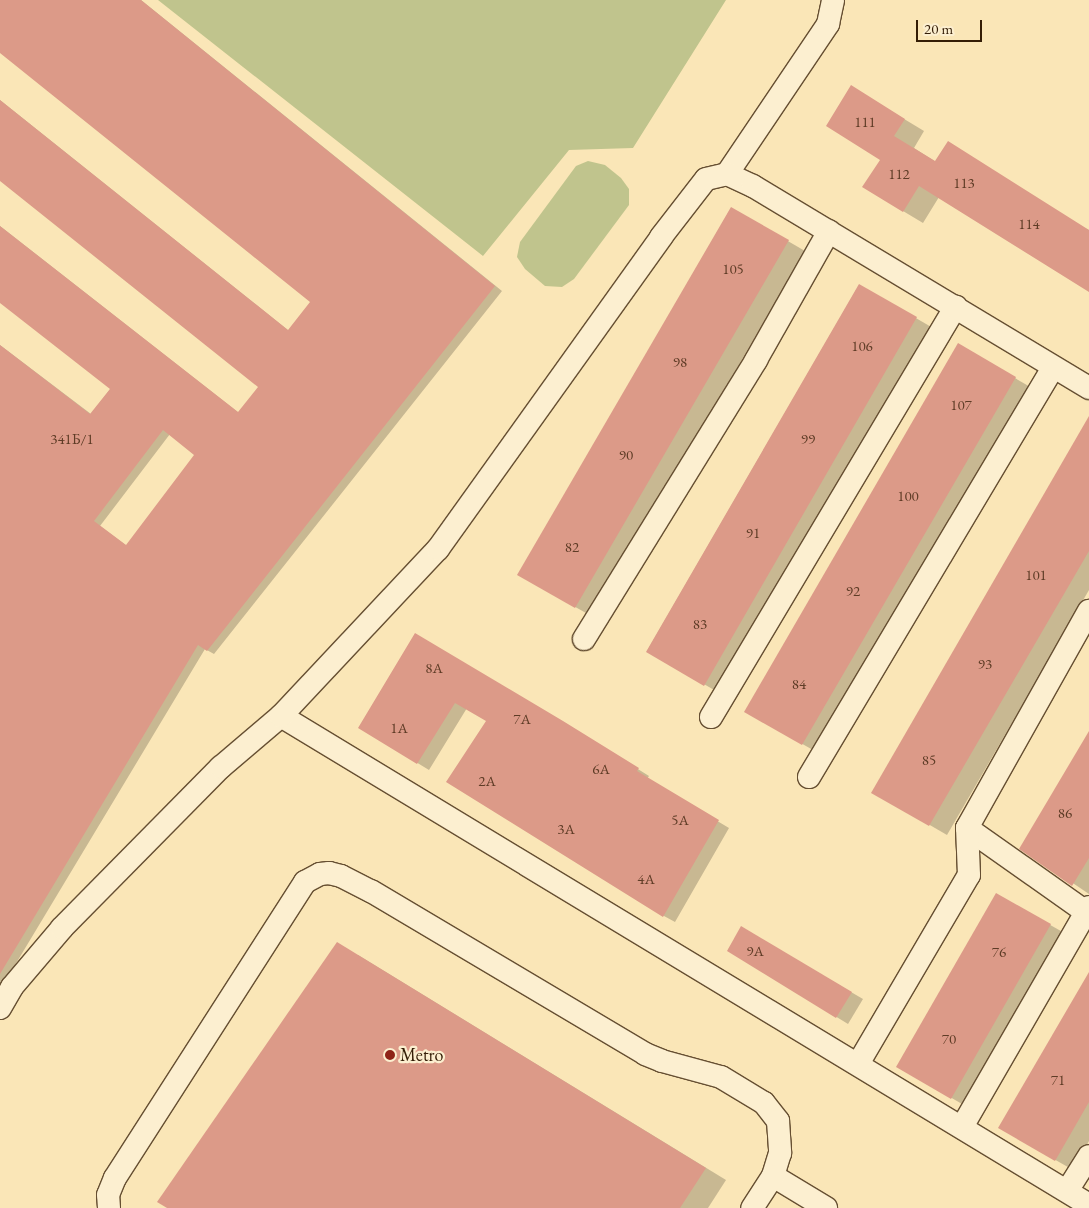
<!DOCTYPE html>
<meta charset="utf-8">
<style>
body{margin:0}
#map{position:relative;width:1089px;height:1208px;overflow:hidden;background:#fae6b7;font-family:"EB Garamond",serif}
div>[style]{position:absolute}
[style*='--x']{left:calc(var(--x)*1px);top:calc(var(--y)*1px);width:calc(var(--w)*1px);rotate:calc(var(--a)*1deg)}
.green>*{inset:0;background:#c0c48d}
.shadow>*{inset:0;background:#0003}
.building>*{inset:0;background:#dc9a88}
.roads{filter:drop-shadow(1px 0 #664f32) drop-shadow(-1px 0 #664f32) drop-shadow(0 1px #664f32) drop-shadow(0 -1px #664f32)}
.minor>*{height:22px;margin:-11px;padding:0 11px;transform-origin:11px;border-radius:11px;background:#fcefd0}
.dots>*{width:14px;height:14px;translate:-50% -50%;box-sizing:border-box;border:2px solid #fcefd0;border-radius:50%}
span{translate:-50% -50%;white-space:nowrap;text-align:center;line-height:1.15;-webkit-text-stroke:4.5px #fcefd0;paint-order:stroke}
.number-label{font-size:15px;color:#5e3c26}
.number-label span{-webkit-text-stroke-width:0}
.poi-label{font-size:18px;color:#341d06}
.left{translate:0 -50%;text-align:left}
.scale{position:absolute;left:916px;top:20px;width:66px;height:22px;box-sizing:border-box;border:2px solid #341d06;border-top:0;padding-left:6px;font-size:15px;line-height:18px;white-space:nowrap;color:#341d06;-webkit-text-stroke:4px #fcefd0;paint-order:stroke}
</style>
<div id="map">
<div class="green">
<div style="clip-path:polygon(158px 0,726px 0,633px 148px,569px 150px,483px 256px)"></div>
<div style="clip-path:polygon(588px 161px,605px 165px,621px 178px,629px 189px,629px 205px,574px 279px,562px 287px,545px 286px,525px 269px,517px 257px,520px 242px,576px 166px)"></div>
</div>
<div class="shadow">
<div style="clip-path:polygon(evenodd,0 0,141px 0,502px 291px,214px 654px,205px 649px,0 990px,0 345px,91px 414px,111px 388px,0 301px,0 226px,239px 413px,260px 387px,0 179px,0 100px,289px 331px,312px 301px,0 51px,0 0,170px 434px,196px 455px,127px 546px,100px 526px,170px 434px)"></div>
<div style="clip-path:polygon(871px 99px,924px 131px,914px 148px,936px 162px,1089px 230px,1089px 291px,939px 197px,923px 223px,903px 211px,881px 159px)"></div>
<div style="clip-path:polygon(731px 208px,805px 251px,593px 617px,519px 575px)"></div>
<div style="clip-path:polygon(859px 285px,933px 328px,721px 694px,647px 651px)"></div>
<div style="clip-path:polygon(958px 345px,1032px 388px,820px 754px,746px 712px)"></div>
<div style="clip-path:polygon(1089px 428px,1089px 590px,947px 835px,873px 792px)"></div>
<div style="clip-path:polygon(416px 635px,574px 729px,649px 776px,647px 779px,729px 828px,675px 922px,664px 916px,487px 720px,467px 708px,429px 770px,360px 728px)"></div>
<div style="clip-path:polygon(1089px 733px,1089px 894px,1021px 848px)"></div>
<div style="clip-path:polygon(997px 895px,1068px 935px,969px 1108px,898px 1067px)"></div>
<div style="clip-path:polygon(741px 928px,863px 999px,848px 1024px,728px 950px)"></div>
<div style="clip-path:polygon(358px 955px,726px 1180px,708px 1208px,170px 1208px)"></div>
<div style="clip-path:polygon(1089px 975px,1089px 1141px,1073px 1170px,1000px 1128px)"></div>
</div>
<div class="building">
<div style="clip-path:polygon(evenodd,0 0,141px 0,495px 286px,207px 651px,198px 645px,0 974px,0 345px,90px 414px,110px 389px,0 303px,0 226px,238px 412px,258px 387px,0 181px,0 100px,288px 330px,310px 302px,0 53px,0 0,163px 430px,194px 455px,126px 545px,94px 521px,163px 430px)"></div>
<div style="clip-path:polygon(851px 85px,905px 119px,894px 136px,935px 161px,948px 141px,1089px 230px,1089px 292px,919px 186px,903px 212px,862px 187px,880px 160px,826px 126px)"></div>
<div style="clip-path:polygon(731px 207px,789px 240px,575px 608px,517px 575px)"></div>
<div style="clip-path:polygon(859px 284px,917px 317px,704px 686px,646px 652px)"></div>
<div style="clip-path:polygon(958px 343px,1016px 377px,802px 745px,744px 712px)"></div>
<div style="clip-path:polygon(1089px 416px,1089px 551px,929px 826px,871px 793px)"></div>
<div style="clip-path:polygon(415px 633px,563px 721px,639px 768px,637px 771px,719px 820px,663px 917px,446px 782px,486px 721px,455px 703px,417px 764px,358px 728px)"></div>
<div style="clip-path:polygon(1089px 731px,1089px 858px,1072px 886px,1019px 849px)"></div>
<div style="clip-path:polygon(996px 893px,1051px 924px,951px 1099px,896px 1067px)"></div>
<div style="clip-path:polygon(741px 926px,852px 992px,836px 1018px,727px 951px)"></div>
<div style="clip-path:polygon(337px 942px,706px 1168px,680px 1208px,167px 1208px,157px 1202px)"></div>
<div style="clip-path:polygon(1089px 972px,1089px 1102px,1055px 1161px,998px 1128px)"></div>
</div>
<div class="roads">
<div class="minor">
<div style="--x:727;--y:174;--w:181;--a:-56"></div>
<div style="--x:828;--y:24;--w:25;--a:-78"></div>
<div style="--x:584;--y:639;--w:328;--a:-58.3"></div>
<div style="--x:756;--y:360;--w:148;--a:-60.5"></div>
<div style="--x:281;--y:716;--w:944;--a:31.18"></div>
<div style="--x:711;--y:717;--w:478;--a:-59.2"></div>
<div style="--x:809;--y:777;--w:476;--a:-59.2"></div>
<div style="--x:967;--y:828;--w:149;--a:35.2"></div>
<div style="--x:0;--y:1008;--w:24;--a:-60"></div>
<div style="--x:12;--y:987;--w:77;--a:-49.7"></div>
<div style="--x:62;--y:928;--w:226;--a:-45.4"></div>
<div style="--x:221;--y:767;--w:79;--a:-40.4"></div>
<div style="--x:281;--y:716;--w:229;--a:-46.8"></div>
<div style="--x:438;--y:549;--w:384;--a:-54.4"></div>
<div style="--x:661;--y:237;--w:73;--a:-52.2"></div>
<div style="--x:706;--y:179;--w:22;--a:-13"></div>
<div style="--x:727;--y:174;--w:29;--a:25"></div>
<div style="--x:753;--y:186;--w:392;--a:31"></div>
<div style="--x:858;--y:1064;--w:219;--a:-59.6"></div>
<div style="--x:969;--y:875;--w:47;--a:-92.4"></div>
<div style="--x:967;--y:828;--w:249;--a:-60.7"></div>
<div style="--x:962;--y:1127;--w:254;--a:-60"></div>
<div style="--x:773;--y:1176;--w:62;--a:31.1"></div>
<div style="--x:1067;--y:1191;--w:41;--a:-57.8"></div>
<div style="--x:109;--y:1208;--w:13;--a:-94"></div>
<div style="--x:108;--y:1195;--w:18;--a:-68"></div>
<div style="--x:115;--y:1178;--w:352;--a:-57.3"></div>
<div style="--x:305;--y:882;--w:17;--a:-28"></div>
<div style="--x:320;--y:874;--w:9;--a:-6"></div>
<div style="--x:329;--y:873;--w:12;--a:14"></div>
<div style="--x:341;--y:876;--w:34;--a:27"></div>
<div style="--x:371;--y:891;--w:319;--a:30.7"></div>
<div style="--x:645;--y:1054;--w:18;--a:22"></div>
<div style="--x:662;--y:1061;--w:61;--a:15.2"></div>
<div style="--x:721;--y:1077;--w:50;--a:31.2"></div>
<div style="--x:764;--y:1103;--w:23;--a:52"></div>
<div style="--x:778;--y:1121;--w:32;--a:86"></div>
<div style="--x:780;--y:1153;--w:24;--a:107"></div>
<div style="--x:773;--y:1176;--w:38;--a:123"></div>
</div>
</div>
<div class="dots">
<div style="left:390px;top:1055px;background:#8f2418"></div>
</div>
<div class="number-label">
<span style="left:865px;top:122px">111</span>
<span style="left:899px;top:174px">112</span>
<span style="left:964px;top:183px">113</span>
<span style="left:1029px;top:224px">114</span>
<span style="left:733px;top:269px">105</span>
<span style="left:862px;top:346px">106</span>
<span style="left:680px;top:362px">98</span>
<span style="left:961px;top:405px">107</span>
<span style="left:72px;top:439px">341Б/1</span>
<span style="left:808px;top:439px">99</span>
<span style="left:626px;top:455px">90</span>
<span style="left:908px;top:496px">100</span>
<span style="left:753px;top:533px">91</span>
<span style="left:572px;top:547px">82</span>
<span style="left:1036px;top:575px">101</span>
<span style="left:853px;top:591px">92</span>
<span style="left:700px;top:624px">83</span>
<span style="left:985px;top:664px">93</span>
<span style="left:434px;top:668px">8А</span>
<span style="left:799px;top:684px">84</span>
<span style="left:522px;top:719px">7А</span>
<span style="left:399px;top:728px">1А</span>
<span style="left:929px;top:760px">85</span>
<span style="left:601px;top:769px">6А</span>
<span style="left:487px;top:781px">2А</span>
<span style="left:1065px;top:813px">86</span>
<span style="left:680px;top:820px">5А</span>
<span style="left:566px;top:829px">3А</span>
<span style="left:646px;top:879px">4А</span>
<span style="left:755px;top:951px">9А</span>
<span style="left:999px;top:952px">76</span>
<span style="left:949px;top:1039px">70</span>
<span style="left:1058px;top:1080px">71</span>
</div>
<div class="poi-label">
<span class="left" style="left:400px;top:1055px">Metro</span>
</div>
<div class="scale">20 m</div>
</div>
